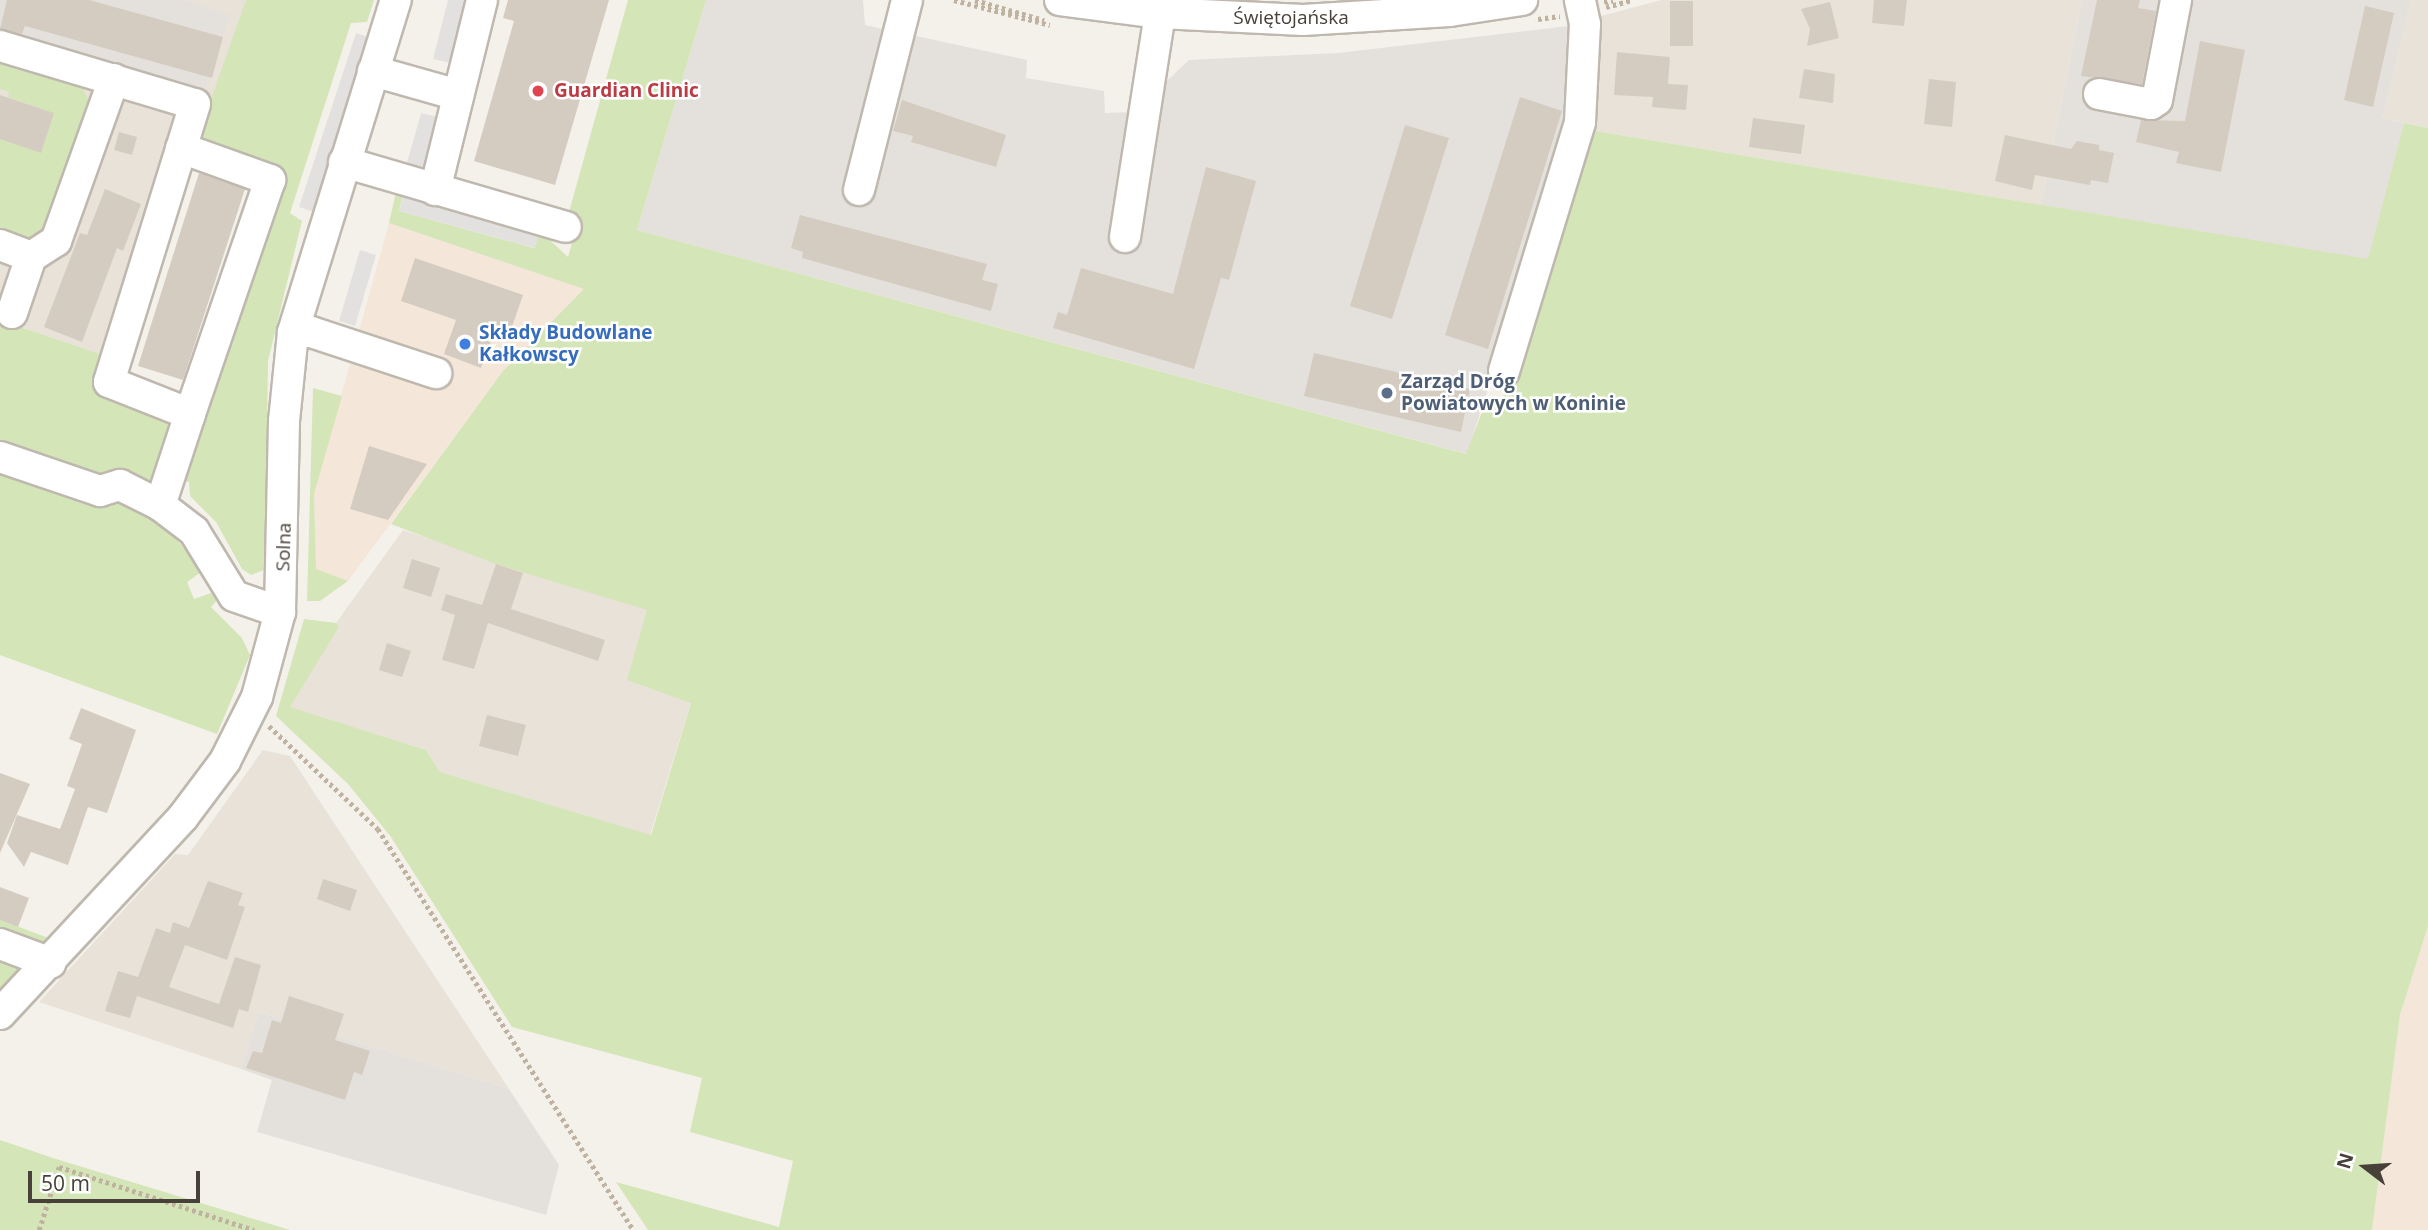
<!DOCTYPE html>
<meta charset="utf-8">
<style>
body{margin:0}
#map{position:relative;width:2428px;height:1230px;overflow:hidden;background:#f4f1eb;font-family:"Open Sans",sans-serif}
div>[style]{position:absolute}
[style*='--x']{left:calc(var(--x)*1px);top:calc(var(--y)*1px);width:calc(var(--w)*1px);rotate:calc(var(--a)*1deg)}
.residential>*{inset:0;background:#e8e2d9}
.commercial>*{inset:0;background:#f4e6d8}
.industrial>*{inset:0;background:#e4e0dc}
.green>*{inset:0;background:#d4e5b7}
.parking>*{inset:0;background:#e3e1df}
.building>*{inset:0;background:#d5ccc1}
.path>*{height:4.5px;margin-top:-2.25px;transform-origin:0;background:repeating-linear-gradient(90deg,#c0b2a0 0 3.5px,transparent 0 7px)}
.roads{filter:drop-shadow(2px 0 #bfb8ae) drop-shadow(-2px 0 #bfb8ae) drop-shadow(0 2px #bfb8ae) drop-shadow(0 -2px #bfb8ae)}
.minor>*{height:30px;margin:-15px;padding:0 15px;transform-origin:15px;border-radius:15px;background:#fff}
.dots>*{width:19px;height:19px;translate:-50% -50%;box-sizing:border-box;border:4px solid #fff;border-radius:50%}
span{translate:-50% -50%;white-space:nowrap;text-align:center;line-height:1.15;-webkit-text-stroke:5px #fff;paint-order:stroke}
.street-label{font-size:19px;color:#484139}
.health-label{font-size:19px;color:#be3a42;font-weight:700}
.left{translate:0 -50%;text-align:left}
.shop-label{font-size:19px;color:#366cbe;font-weight:700}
.service-label{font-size:19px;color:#4e5e75;font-weight:700}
.north{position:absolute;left:2330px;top:1132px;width:70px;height:70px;-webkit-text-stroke:5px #fff;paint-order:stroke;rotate:287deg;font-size:19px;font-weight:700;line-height:28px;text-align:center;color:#484139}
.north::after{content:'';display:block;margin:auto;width:24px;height:32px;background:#484139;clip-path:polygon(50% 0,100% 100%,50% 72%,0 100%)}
.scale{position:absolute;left:28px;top:1171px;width:172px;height:32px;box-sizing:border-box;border:4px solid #484139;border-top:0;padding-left:9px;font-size:21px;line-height:24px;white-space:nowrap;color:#484139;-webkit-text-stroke:5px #fff;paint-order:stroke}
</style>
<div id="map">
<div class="residential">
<div style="clip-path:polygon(0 0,246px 0,218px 90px,103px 355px,0 320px)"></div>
<div style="clip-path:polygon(1661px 0,2082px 0,2041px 205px,1589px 130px,1594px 18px)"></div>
<div style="clip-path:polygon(2411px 0,2428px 0,2428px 128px,2383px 118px)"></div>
<div style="clip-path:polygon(403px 530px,647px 610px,691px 702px,650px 835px,440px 772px,426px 750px,289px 707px,339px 627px,336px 623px)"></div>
<div style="clip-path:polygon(263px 750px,290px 756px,509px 1089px,259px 1012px,241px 1069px,39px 1002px,175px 854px,188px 855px)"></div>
</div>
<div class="commercial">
<div style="clip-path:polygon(389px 223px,585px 289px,503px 371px,348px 581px,340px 580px,316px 569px,314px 494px)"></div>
<div style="clip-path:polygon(2428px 926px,2428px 1230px,2372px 1230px,2400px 1015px)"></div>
</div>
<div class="industrial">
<div style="clip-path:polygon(0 0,181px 0,230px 15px,200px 99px,0 37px)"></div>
<div style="clip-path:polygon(706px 0,863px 0,865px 25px,1027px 60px,1026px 78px,1104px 91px,1105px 113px,1134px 112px,1189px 60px,1338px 53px,1569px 26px,1570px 130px,1467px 454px,637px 230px)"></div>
<div style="clip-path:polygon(2082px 0,2411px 0,2383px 118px,2404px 123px,2368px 260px,2041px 205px)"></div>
<div style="clip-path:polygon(259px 1012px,509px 1089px,559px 1165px,546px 1215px,257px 1132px,272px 1080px,241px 1069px)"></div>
</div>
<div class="green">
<div style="clip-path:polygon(246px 0,374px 0,367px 22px,351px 23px,290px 213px,302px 221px,268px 361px,265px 558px,264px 570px,251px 575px,242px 569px,216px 522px,190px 496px,189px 482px,180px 480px,282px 176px,194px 148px)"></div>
<div style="clip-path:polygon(628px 0,706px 0,637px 230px,1466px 454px,1487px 399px,1501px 404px,1589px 130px,2368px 259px,2404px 123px,2428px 128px,2428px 926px,2400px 1015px,2372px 1230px,648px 1230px,616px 1182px,779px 1227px,793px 1161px,690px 1132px,702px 1078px,512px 1027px,391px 837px,348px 784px,276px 716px,304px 619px,336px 623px,339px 627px,290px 707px,426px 750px,440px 772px,651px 835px,691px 703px,627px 680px,647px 610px,496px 564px,391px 524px,503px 371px,584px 289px,389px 223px,396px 192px,403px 194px,399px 211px,534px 248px,540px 231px,568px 257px,580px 215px,569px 212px)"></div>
<div style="clip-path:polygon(0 59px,81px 84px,92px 107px,42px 235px,27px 239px,0 240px,0 139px,41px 152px,54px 113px,8px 97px,9px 92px,0 89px)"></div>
<div style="clip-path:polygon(0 320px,109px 357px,97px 392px,173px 426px,159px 478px,145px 483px,118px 469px,109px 486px,0 448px)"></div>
<div style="clip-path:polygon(313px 388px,342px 396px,314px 494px,316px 569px,348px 581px,320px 601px,307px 601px)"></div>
<div style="clip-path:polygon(0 468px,119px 504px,124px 498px,170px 532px,200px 567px,201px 572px,187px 582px,194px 599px,211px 593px,217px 600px,211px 607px,242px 638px,250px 655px,217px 734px,0 655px)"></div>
<div style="clip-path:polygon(0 920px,54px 940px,0 992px)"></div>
<div style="clip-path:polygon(0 1140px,56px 1159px,290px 1230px,0 1230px)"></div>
</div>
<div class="parking">
<div style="clip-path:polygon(448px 0,467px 0,451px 63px,433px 59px)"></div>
<div style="clip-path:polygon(356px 33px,371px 38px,314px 212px,299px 207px)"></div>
<div style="clip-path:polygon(421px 113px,438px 117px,424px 167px,407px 163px)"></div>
<div style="clip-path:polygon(403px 194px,540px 231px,535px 248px,399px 211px)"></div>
<div style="clip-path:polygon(360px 250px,376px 255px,355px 326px,339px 321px)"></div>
</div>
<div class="building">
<div style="clip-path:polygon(7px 0,89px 0,223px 37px,212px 78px,25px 26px,22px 34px,0 29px)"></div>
<div style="clip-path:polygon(508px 0,609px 0,555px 185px,474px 161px,514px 21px,503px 18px)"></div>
<div style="clip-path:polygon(1874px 0,1907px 0,1904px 26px,1872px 23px)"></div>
<div style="clip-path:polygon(2097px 0,2140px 0,2138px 8px,2156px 11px,2142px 84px,2081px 76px)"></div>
<div style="clip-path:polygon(1670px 1px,1693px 1px,1693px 46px,1670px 46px)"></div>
<div style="clip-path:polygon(1830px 2px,1839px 38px,1807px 46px,1810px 29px,1801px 9px)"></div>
<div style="clip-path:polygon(2365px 6px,2394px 13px,2373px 107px,2344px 100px)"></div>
<div style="clip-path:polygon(2200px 41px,2245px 50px,2221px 172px,2176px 163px,2179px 152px,2136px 142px,2141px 120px,2185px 121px)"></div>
<div style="clip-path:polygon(1617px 52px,1670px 57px,1668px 84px,1688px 85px,1686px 110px,1652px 107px,1653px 97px,1614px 95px)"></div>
<div style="clip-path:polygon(1804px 69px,1835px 74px,1833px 103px,1799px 98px)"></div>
<div style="clip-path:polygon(1929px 79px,1956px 82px,1952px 127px,1924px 124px)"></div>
<div style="clip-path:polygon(0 95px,54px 113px,41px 153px,0 139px)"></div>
<div style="clip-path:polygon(1520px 97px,1562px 111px,1488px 349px,1445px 335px)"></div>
<div style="clip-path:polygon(902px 100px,1006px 135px,996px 167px,911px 142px,913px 136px,893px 131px)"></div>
<div style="clip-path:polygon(1753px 118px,1805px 125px,1801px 154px,1749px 147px)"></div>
<div style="clip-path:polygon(1405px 125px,1449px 138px,1392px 319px,1350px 306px)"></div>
<div style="clip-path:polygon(119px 132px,137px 137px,132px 155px,114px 150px)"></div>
<div style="clip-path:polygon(2005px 135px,2071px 149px,2077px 141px,2099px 145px,2099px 150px,2114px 153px,2108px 183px,2091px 180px,2090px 185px,2035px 175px,2032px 190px,1995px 181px)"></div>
<div style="clip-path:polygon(1206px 167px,1256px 181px,1229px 280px,1221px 278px,1194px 369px,1053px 328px,1058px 312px,1067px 315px,1081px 268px,1173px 294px)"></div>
<div style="clip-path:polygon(199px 173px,245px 189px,183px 380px,138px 366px)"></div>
<div style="clip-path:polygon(105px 189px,141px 204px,123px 251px,117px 248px,82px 342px,44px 327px,80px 233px,87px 235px)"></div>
<div style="clip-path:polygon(800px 215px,987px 264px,982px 280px,998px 284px,991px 311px,802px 258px,803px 252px,791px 248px)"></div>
<div style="clip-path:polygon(415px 258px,523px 295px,508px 338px,494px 333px,481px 368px,444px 354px,456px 320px,401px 301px)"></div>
<div style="clip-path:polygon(1314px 353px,1470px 389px,1461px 432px,1304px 396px)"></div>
<div style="clip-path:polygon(369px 446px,427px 464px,388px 520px,350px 509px)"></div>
<div style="clip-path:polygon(412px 559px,440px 568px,431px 597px,403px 588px)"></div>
<div style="clip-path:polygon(496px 564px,523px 573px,511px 609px,605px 640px,598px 661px,488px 623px,474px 669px,442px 660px,455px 615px,441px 610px,446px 594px,482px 605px)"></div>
<div style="clip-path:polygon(387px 643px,411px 651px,402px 677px,379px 670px)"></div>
<div style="clip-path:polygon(81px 708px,136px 730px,107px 813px,88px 807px,68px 865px,31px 852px,24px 867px,7px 843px,17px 815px,60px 829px,75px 789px,67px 786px,82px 744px,69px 739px)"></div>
<div style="clip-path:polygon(487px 715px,526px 725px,518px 756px,479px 746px)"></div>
<div style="clip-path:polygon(0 773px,30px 784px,0 853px)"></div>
<div style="clip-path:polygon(323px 879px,357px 890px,350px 911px,317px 899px)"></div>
<div style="clip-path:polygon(208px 881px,243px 893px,238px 905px,245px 907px,227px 960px,185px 945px,169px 987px,219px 1004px,235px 957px,261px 965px,248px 1012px,239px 1009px,233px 1028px,137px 996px,130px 1018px,105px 1011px,118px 971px,138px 977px,156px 928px,170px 933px,173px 922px,189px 928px)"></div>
<div style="clip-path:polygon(0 887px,29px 898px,18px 927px,0 920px)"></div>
<div style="clip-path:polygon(289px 996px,344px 1014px,335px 1040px,370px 1051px,362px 1075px,354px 1072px,345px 1100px,246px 1068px,253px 1051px,262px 1053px,272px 1020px,281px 1023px)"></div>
</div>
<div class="path">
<div style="--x:954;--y:0;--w:99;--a:14.6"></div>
<div style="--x:975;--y:0;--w:72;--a:16.2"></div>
<div style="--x:1604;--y:2;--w:9;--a:-13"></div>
<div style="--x:1606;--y:7;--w:27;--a:-15"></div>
<div style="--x:1538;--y:19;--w:22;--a:-8"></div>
<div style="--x:269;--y:726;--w:150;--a:43.4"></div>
<div style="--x:378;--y:829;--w:475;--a:57.5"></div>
<div style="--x:39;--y:1230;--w:66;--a:-72.4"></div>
<div style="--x:59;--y:1167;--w:205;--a:17.9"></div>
</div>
<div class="roads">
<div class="minor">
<div style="--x:1060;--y:0;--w:101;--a:7.4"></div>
<div style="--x:1160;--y:13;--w:143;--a:2.8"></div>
<div style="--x:1303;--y:20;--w:147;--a:-3.5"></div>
<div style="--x:1450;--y:11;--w:73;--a:-8.7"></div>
<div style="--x:0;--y:46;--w:203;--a:16.6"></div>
<div style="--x:195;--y:104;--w:291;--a:107.2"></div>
<div style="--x:109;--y:382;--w:87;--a:21.6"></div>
<div style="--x:190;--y:414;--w:96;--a:108.2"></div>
<div style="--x:373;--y:71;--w:88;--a:15.8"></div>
<div style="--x:2099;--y:94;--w:53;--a:10.9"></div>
<div style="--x:2151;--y:104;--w:7;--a:-34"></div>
<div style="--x:2157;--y:100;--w:102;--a:-79.2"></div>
<div style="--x:181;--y:148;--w:95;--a:19.8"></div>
<div style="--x:270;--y:180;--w:250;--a:108.9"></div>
<div style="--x:344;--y:162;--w:231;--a:16.3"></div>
<div style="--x:435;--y:190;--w:196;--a:-76.1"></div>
<div style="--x:859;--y:190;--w:196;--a:-75.8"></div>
<div style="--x:1125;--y:237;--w:227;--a:-81.1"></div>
<div style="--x:0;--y:245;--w:33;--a:21"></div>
<div style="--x:31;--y:257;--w:30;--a:-33"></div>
<div style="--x:56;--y:241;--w:172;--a:-70.3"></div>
<div style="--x:12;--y:313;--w:59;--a:-71.3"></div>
<div style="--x:293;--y:332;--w:18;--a:0"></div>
<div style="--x:311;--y:332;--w:132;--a:18.2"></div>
<div style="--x:1504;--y:371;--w:260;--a:-73"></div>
<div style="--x:1580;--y:122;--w:98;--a:-87.1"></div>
<div style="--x:1585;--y:24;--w:25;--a:-102"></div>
<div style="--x:0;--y:457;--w:106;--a:18.8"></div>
<div style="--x:100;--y:491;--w:21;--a:-17"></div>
<div style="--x:120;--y:485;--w:45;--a:26.6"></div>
<div style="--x:160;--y:505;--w:43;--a:37.4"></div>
<div style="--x:194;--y:531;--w:76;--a:58.4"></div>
<div style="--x:234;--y:596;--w:49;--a:19.2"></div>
<div style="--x:0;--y:944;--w:54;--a:20.4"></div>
<div style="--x:0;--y:1014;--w:269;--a:-47.1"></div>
<div style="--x:183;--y:817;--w:70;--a:-53.1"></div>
<div style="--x:225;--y:761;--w:72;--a:-63.4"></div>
<div style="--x:257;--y:697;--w:88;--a:-74.9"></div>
<div style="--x:280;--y:612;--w:191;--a:-88.8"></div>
<div style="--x:284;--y:421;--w:89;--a:-84.2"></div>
<div style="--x:293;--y:332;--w:348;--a:-72.8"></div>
</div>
</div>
<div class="dots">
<div style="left:538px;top:91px;background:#e0444e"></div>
<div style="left:465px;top:344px;background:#3f7fe0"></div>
<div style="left:1387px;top:393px;background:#5c6f8a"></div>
</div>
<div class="street-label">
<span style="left:1291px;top:18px">Świętojańska</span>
<span style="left:284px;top:547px;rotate:-88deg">Solna</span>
</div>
<div class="health-label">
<span class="left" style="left:554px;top:91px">Guardian Clinic</span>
</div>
<div class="shop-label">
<span class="left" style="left:479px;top:344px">Składy Budowlane<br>Kałkowscy</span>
</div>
<div class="service-label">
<span class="left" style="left:1401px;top:393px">Zarząd Dróg<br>Powiatowych w Koninie</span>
</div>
<div class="north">N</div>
<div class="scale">50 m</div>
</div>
